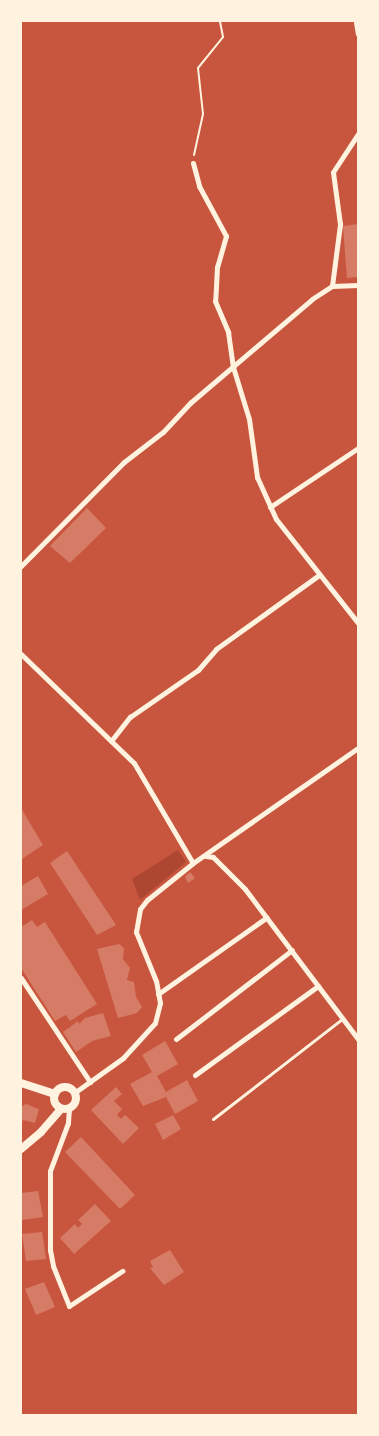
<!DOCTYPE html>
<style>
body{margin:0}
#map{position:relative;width:379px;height:1436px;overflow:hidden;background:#c8553d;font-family:"Alegreya Sans",sans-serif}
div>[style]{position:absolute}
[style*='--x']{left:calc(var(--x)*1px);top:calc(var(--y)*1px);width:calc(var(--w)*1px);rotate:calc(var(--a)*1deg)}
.green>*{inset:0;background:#ae4732}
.building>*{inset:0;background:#d67c66}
.path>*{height:2px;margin:-1px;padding:0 1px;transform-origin:1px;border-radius:1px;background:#fff3e0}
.service>*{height:3px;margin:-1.5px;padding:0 1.5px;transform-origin:1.5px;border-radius:1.5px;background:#fff3e0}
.minor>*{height:5px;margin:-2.5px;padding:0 2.5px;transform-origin:2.5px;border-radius:2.5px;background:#fff3e0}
.tertiary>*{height:8px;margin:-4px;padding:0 4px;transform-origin:4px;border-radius:4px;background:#fff3e0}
.tertiary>.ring{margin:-4px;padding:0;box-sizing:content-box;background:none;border:8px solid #fff3e0;border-radius:50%}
span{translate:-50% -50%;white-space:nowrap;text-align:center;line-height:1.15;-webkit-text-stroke:5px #fff3e0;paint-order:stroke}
.frame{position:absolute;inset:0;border:22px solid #fff3e0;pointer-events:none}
</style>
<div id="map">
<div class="green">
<div style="clip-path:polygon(178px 850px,186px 862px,140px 900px,132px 879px)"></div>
</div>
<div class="building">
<div style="clip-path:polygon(358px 224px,358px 277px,347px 278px,343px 226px)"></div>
<div style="clip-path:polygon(87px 508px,106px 528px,70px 563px,50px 546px)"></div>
<div style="clip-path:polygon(21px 808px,43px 845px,22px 859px,21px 857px)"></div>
<div style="clip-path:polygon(67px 851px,116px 925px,97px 935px,50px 863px)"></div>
<div style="clip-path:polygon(190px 872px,195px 878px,188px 883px,185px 877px)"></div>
<div style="clip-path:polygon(38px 876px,48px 894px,21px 910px,21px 886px)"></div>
<div style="clip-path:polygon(32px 920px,37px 927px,45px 922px,97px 1004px,70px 1021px,66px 1015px,55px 1021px,21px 968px,21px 927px)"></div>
<div style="clip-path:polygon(119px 944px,124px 948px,123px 959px,130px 968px,127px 980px,134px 982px,136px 997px,142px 1007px,137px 1013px,118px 1018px,97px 949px)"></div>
<div style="clip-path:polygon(103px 1013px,111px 1036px,92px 1041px,76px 1052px,63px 1032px,78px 1021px,79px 1024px,85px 1018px)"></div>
<div style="clip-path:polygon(165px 1041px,178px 1064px,157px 1076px,166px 1092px,187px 1080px,198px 1101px,175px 1114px,166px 1097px,143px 1106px,130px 1084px,152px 1072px,142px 1055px)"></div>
<div style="clip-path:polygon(116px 1087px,122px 1094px,114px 1101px,122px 1109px,117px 1115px,121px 1119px,125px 1115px,139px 1128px,123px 1144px,91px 1110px)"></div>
<div style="clip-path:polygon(26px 1104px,39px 1109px,35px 1123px,23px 1120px,21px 1123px,21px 1107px)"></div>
<div style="clip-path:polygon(173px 1115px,181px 1129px,163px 1140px,155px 1124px)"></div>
<div style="clip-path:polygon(81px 1137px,135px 1195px,120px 1209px,65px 1152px)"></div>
<div style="clip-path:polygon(38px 1191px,43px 1217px,22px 1220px,21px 1193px)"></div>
<div style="clip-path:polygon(95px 1204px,111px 1221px,74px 1254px,60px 1238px,75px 1224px,78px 1228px,82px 1224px,78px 1220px)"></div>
<div style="clip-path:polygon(42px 1232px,46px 1259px,26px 1261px,22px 1234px)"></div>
<div style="clip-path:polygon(170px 1250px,184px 1272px,164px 1285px,150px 1268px,153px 1267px,150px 1261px)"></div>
<div style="clip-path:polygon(44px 1282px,55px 1307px,36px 1315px,25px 1289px)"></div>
</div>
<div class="path">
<div style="--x:194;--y:155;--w:42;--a:-77.6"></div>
<div style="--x:203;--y:114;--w:46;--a:-96.2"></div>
<div style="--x:198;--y:68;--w:40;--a:-51"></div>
<div style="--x:223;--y:37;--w:16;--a:-101"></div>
</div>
<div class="service">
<div style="--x:213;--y:1119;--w:163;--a:-37.8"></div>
</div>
<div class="minor">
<div style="--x:356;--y:22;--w:12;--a:81"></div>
<div style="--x:193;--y:163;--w:24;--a:75"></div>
<div style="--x:199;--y:186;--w:57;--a:61.6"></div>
<div style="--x:226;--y:236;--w:32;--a:106"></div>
<div style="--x:217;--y:267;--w:34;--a:93"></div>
<div style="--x:215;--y:301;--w:34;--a:67"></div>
<div style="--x:228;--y:332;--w:35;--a:82"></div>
<div style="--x:233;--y:367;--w:54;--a:72.9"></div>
<div style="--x:249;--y:419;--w:59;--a:82.1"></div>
<div style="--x:257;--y:477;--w:46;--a:65.7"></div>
<div style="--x:276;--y:519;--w:132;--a:51.7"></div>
<div style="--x:332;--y:286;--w:63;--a:-82.6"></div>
<div style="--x:340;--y:224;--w:52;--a:-97.7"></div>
<div style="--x:333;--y:172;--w:45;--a:-56.7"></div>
<div style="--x:270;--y:507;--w:106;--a:-33.8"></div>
<div style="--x:21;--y:566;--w:146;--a:-45.3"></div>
<div style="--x:124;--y:462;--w:49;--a:-37.6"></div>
<div style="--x:163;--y:432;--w:40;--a:-47"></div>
<div style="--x:190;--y:403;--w:160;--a:-40.4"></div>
<div style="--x:312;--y:299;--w:24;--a:-33"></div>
<div style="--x:332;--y:286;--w:26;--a:-2"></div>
<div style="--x:21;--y:654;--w:157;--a:44"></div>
<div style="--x:134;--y:763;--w:116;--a:59.5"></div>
<div style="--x:111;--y:741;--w:31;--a:-52"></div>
<div style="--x:130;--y:717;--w:83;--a:-34.7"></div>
<div style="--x:198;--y:670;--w:28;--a:-49"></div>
<div style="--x:216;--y:649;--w:127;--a:-35.7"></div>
<div style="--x:206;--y:856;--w:7;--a:8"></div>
<div style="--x:213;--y:857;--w:45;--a:45"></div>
<div style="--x:245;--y:889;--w:188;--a:53"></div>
<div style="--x:21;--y:978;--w:125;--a:56.4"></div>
<div style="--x:158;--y:994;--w:133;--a:-35.2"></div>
<div style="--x:176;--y:1039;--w:146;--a:-37.5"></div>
<div style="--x:195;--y:1075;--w:152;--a:-35.9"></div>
<div style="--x:74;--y:1093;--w:60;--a:-35.5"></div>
<div style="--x:123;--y:1058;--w:47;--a:-47.6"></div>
<div style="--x:155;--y:1023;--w:21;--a:-76"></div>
<div style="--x:160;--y:1003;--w:22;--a:-100"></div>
<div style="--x:156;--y:981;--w:53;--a:-112.2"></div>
<div style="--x:136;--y:932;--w:23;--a:-80"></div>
<div style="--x:140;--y:909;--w:11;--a:-52"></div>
<div style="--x:147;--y:900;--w:59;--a:-38.8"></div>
<div style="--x:193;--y:863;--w:201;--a:-34.9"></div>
<div style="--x:69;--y:1108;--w:15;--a:94"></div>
<div style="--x:68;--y:1123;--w:51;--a:110.6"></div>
<div style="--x:50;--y:1171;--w:79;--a:90"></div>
<div style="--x:50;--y:1250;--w:16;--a:79"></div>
<div style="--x:53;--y:1266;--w:43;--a:68.2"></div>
<div style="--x:69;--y:1306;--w:64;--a:-33.4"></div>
</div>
<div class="tertiary">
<div style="--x:21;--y:1083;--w:36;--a:18"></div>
<div class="ring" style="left:54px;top:1087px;width:14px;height:14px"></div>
<div style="--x:21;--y:1149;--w:26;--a:-40"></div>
<div style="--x:41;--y:1132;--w:30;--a:-49"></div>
</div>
<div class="frame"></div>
</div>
